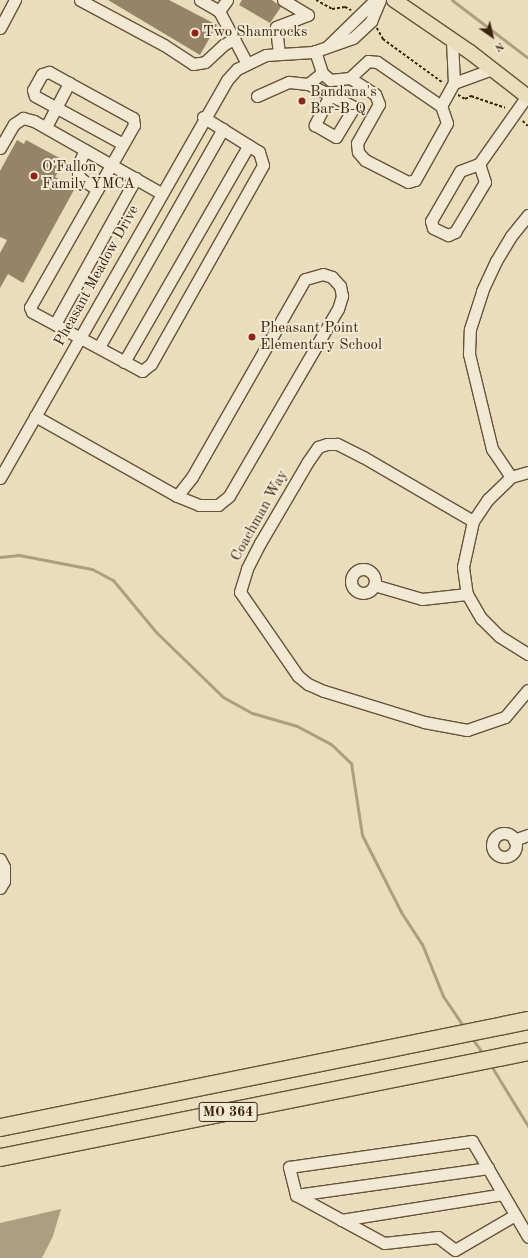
<!DOCTYPE html>
<style>
body{margin:0}
#map{position:relative;width:528px;height:1258px;overflow:hidden;background:#e9ddbb;font-family:"Old Standard TT",serif}
div>[style]{position:absolute}
[style*='--x']{left:calc(var(--x)*1px);top:calc(var(--y)*1px);width:calc(var(--w)*1px);rotate:calc(var(--a)*1deg)}
.water>*{inset:0;background:#ae9e81}
.stream>*{height:3px;margin:-1.5px;padding:0 1.5px;transform-origin:1.5px;border-radius:1.5px;background:#ae9e81}
.building>*{inset:0;background:#968468}
.path>*{height:1.5px;margin-top:-0.75px;transform-origin:0;background:repeating-linear-gradient(90deg,#3c240f 0 3px,transparent 0 5px)}
.roads{filter:drop-shadow(1px 0 #67523a) drop-shadow(-1px 0 #67523a) drop-shadow(0 1px #67523a) drop-shadow(0 -1px #67523a)}
.minor>*{height:11px;margin:-5.5px;padding:0 5.5px;transform-origin:5.5px;border-radius:5.5px;background:#f1e9d3}
.minor>.ring{margin:-5.5px;padding:0;box-sizing:content-box;background:none;border:11px solid #f1e9d3;border-radius:50%}
.major>*{height:14px;margin:-7px;padding:0 7px;transform-origin:7px;border-radius:7px;background:#e9ddbb}
.highway>*{height:17px;margin:-8.5px;padding:0 8.5px;transform-origin:8.5px;border-radius:8.5px;background:#e9ddbb}
.dots>*{width:11px;height:11px;translate:-50% -50%;box-sizing:border-box;border:2px solid #f1e9d3;border-radius:50%}
span{translate:-50% -50%;white-space:nowrap;text-align:center;line-height:1.15;-webkit-text-stroke:4px #f1e9d3;paint-order:stroke}
.shield-label span{padding:1px 3px;background:#f1e9d3;border:1px solid;border-radius:3px;-webkit-text-stroke-width:0}
.shield-label{font-size:14px;color:#3c240f;font-weight:700}
.poi-label{font-size:15px;color:#3c240f}
.left{translate:0 -50%;text-align:left}
.street-label{font-size:15px;color:#3c240f}
.north{position:absolute;left:472px;top:16px;width:40px;height:40px;-webkit-text-stroke:3px #f1e9d3;paint-order:stroke;rotate:146deg;font-size:11px;font-weight:700;line-height:16px;text-align:center;color:#3c240f}
.north::after{content:'';display:block;margin:auto;width:14px;height:18px;background:#3c240f;clip-path:polygon(50% 0,100% 100%,50% 72%,0 100%)}
</style>
<div id="map">
<div class="water">
<div style="clip-path:polygon(61px 1209px,53px 1236px,42px 1258px,0 1258px,0 1223px)"></div>
</div>
<div class="stream">
<div style="--x:452;--y:0;--w:96;--a:37.3"></div>
<div style="--x:0;--y:557;--w:19;--a:-6"></div>
<div style="--x:19;--y:555;--w:74;--a:10.9"></div>
<div style="--x:92;--y:569;--w:24;--a:28"></div>
<div style="--x:113;--y:580;--w:67;--a:50.4"></div>
<div style="--x:156;--y:632;--w:93;--a:44.1"></div>
<div style="--x:223;--y:697;--w:33;--a:29"></div>
<div style="--x:252;--y:713;--w:47;--a:16.1"></div>
<div style="--x:297;--y:726;--w:38;--a:28"></div>
<div style="--x:331;--y:744;--w:28;--a:44"></div>
<div style="--x:351;--y:763;--w:73;--a:81.3"></div>
<div style="--x:362;--y:835;--w:86;--a:63.1"></div>
<div style="--x:401;--y:912;--w:38;--a:57"></div>
<div style="--x:422;--y:944;--w:56;--a:68"></div>
<div style="--x:443;--y:996;--w:37;--a:56"></div>
<div style="--x:471;--y:1037;--w:22;--a:54"></div>
<div style="--x:490;--y:1064;--w:73;--a:58.5"></div>
</div>
<div class="building">
<div style="clip-path:polygon(108px 0,169px 0,217px 25px,200px 55px)"></div>
<div style="clip-path:polygon(242px 0,272px 0,281px 7px,270px 23px,239px 5px)"></div>
<div style="clip-path:polygon(17px 140px,24px 144px,26px 140px,65px 161px,55px 177px,75px 188px,23px 283px,8px 274px,0 288px,0 253px,7px 240px,0 237px,0 171px)"></div>
</div>
<div class="path">
<div style="--x:316;--y:0;--w:18;--a:29"></div>
<div style="--x:332;--y:9;--w:13;--a:-9"></div>
<div style="--x:345;--y:7;--w:7;--a:27"></div>
<div style="--x:377;--y:28;--w:13;--a:61"></div>
<div style="--x:383;--y:39;--w:73;--a:36.1"></div>
<div style="--x:458;--y:95;--w:8;--a:30"></div>
<div style="--x:465;--y:99;--w:7;--a:-27"></div>
<div style="--x:471;--y:96;--w:36;--a:19"></div>
<div style="--x:523;--y:121;--w:7;--a:45"></div>
</div>
<div class="roads">
<div class="minor">
<div style="--x:80;--y:0;--w:95;--a:28.2"></div>
<div style="--x:164;--y:45;--w:35;--a:33"></div>
<div style="--x:193;--y:64;--w:12;--a:-9"></div>
<div style="--x:205;--y:62;--w:25;--a:-43"></div>
<div style="--x:223;--y:45;--w:13;--a:-29"></div>
<div style="--x:234;--y:39;--w:27;--a:62"></div>
<div style="--x:200;--y:0;--w:22;--a:30"></div>
<div style="--x:227;--y:0;--w:14;--a:126"></div>
<div style="--x:219;--y:11;--w:32;--a:62"></div>
<div style="--x:0;--y:28;--w:32;--a:-62"></div>
<div style="--x:328;--y:46;--w:66;--a:-44.4"></div>
<div style="--x:315;--y:51;--w:23;--a:72"></div>
<div style="--x:279;--y:53;--w:26;--a:-97"></div>
<div style="--x:276;--y:27;--w:34;--a:-21"></div>
<div style="--x:308;--y:15;--w:29;--a:-149"></div>
<div style="--x:69;--y:83;--w:23;--a:-151"></div>
<div style="--x:49;--y:72;--w:7;--a:164"></div>
<div style="--x:42;--y:74;--w:18;--a:119"></div>
<div style="--x:33;--y:90;--w:6;--a:72"></div>
<div style="--x:35;--y:96;--w:100;--a:28.6"></div>
<div style="--x:454;--y:83;--w:40;--a:-20.2"></div>
<div style="--x:330;--y:95;--w:34;--a:117"></div>
<div style="--x:315;--y:125;--w:24;--a:30"></div>
<div style="--x:336;--y:137;--w:35;--a:-59"></div>
<div style="--x:354;--y:107;--w:51;--a:-153.4"></div>
<div style="--x:308;--y:84;--w:18;--a:-38"></div>
<div style="--x:322;--y:73;--w:11;--a:41"></div>
<div style="--x:330;--y:80;--w:20;--a:-6"></div>
<div style="--x:350;--y:78;--w:30;--a:33"></div>
<div style="--x:375;--y:94;--w:11;--a:68"></div>
<div style="--x:379;--y:104;--w:45;--a:119.4"></div>
<div style="--x:357;--y:143;--w:9;--a:84"></div>
<div style="--x:358;--y:152;--w:11;--a:49"></div>
<div style="--x:365;--y:160;--w:48;--a:27.1"></div>
<div style="--x:408;--y:182;--w:7;--a:-16"></div>
<div style="--x:415;--y:180;--w:65;--a:-60.7"></div>
<div style="--x:447;--y:123;--w:18;--a:-109"></div>
<div style="--x:441;--y:106;--w:78;--a:-145.5"></div>
<div style="--x:377;--y:62;--w:9;--a:-174"></div>
<div style="--x:368;--y:61;--w:25;--a:137"></div>
<div style="--x:257;--y:96;--w:35;--a:-24"></div>
<div style="--x:289;--y:82;--w:19;--a:6"></div>
<div style="--x:441;--y:106;--w:26;--a:-61"></div>
<div style="--x:454;--y:83;--w:43;--a:-92.7"></div>
<div style="--x:46;--y:127;--w:50;--a:-62.4"></div>
<div style="--x:69;--y:83;--w:73;--a:28.7"></div>
<div style="--x:133;--y:118;--w:7;--a:82"></div>
<div style="--x:134;--y:125;--w:210;--a:119.7"></div>
<div style="--x:30;--y:307;--w:5;--a:68"></div>
<div style="--x:32;--y:312;--w:125;--a:28.2"></div>
<div style="--x:142;--y:371;--w:11;--a:-38"></div>
<div style="--x:151;--y:364;--w:228;--a:-60.6"></div>
<div style="--x:263;--y:165;--w:14;--a:-107"></div>
<div style="--x:259;--y:152;--w:66;--a:-148"></div>
<div style="--x:0;--y:148;--w:28;--a:-60"></div>
<div style="--x:14;--y:124;--w:11;--a:-34"></div>
<div style="--x:23;--y:118;--w:11;--a:15"></div>
<div style="--x:34;--y:121;--w:146;--a:29.6"></div>
<div style="--x:85;--y:150;--w:14;--a:115"></div>
<div style="--x:79;--y:163;--w:11;--a:95"></div>
<div style="--x:78;--y:174;--w:6;--a:59"></div>
<div style="--x:81;--y:179;--w:19;--a:32"></div>
<div style="--x:479;--y:164;--w:20;--a:160"></div>
<div style="--x:460;--y:171;--w:58;--a:120.1"></div>
<div style="--x:431;--y:221;--w:7;--a:74"></div>
<div style="--x:433;--y:228;--w:17;--a:25"></div>
<div style="--x:448;--y:235;--w:8;--a:-23"></div>
<div style="--x:455;--y:232;--w:58;--a:-59"></div>
<div style="--x:485;--y:182;--w:19;--a:-108"></div>
<div style="--x:479;--y:164;--w:83;--a:-54.8"></div>
<div style="--x:55;--y:324;--w:167;--a:-61"></div>
<div style="--x:99;--y:347;--w:251;--a:-60.4"></div>
<div style="--x:124;--y:362;--w:250;--a:-60.1"></div>
<div style="--x:35;--y:416;--w:163;--a:29.4"></div>
<div style="--x:177;--y:496;--w:24;--a:22"></div>
<div style="--x:199;--y:505;--w:19;--a:0"></div>
<div style="--x:218;--y:505;--w:14;--a:-39"></div>
<div style="--x:229;--y:496;--w:216;--a:-59.8"></div>
<div style="--x:338;--y:309;--w:14;--a:-73"></div>
<div style="--x:342;--y:296;--w:10;--a:-101"></div>
<div style="--x:340;--y:286;--w:12;--a:-132"></div>
<div style="--x:332;--y:277;--w:9;--a:-162"></div>
<div style="--x:323;--y:274;--w:19;--a:164"></div>
<div style="--x:305;--y:279;--w:228;--a:119.7"></div>
<div style="--x:192;--y:477;--w:24;--a:128"></div>
<div style="--x:528;--y:472;--w:18;--a:164"></div>
<div style="--x:511;--y:477;--w:32;--a:136"></div>
<div style="--x:488;--y:499;--w:27;--a:124"></div>
<div style="--x:473;--y:521;--w:47;--a:102.3"></div>
<div style="--x:463;--y:567;--w:27;--a:82"></div>
<div style="--x:467;--y:594;--w:28;--a:60"></div>
<div style="--x:481;--y:618;--w:25;--a:45"></div>
<div style="--x:499;--y:636;--w:34;--a:32"></div>
<div style="--x:511;--y:477;--w:34;--a:-124"></div>
<div style="--x:492;--y:449;--w:98;--a:-103.6"></div>
<div style="--x:469;--y:354;--w:25;--a:-88"></div>
<div style="--x:470;--y:329;--w:40;--a:-72"></div>
<div style="--x:482;--y:291;--w:33;--a:-65"></div>
<div style="--x:496;--y:261;--w:29;--a:-59"></div>
<div style="--x:511;--y:236;--w:27;--a:-51"></div>
<div style="--x:0;--y:478;--w:458;--a:-60.3"></div>
<div style="--x:227;--y:80;--w:15;--a:-48"></div>
<div style="--x:237;--y:69;--w:32;--a:-26"></div>
<div style="--x:266;--y:55;--w:47;--a:-3.7"></div>
<div style="--x:313;--y:52;--w:42;--a:-19.3"></div>
<div style="--x:353;--y:38;--w:25;--a:-43"></div>
<div style="--x:371;--y:21;--w:23;--a:-67"></div>
<div style="--x:473;--y:521;--w:127;--a:-149.8"></div>
<div style="--x:363;--y:457;--w:29;--a:-153"></div>
<div style="--x:337;--y:444;--w:10;--a:180"></div>
<div style="--x:327;--y:444;--w:9;--a:162"></div>
<div style="--x:318;--y:447;--w:19;--a:125"></div>
<div style="--x:307;--y:463;--w:93;--a:120.4"></div>
<div style="--x:260;--y:543;--w:29;--a:117"></div>
<div style="--x:247;--y:569;--w:24;--a:107"></div>
<div style="--x:240;--y:592;--w:102;--a:55.4"></div>
<div style="--x:298;--y:676;--w:13;--a:39"></div>
<div style="--x:308;--y:684;--w:17;--a:24"></div>
<div style="--x:324;--y:691;--w:105;--a:17.2"></div>
<div style="--x:424;--y:722;--w:44;--a:10.5"></div>
<div style="--x:467;--y:730;--w:40;--a:-18.9"></div>
<div style="--x:505;--y:717;--w:35;--a:-50"></div>
<div class="ring" style="left:351px;top:569px;width:13px;height:13px"></div>
<div style="--x:374;--y:585;--w:50;--a:16.3"></div>
<div style="--x:422;--y:599;--w:45;--a:-6.3"></div>
<div class="ring" style="left:492px;top:833px;width:13px;height:13px"></div>
<div style="--x:514;--y:840;--w:15;--a:-20"></div>
<div style="--x:0;--y:859;--w:9;--a:63"></div>
<div style="--x:4;--y:867;--w:14;--a:90"></div>
<div style="--x:4;--y:881;--w:8;--a:120"></div>
<div style="--x:296;--y:1195;--w:194;--a:-8"></div>
<div style="--x:515;--y:1215;--w:69;--a:149.7"></div>
<div style="--x:455;--y:1250;--w:21;--a:-143"></div>
<div style="--x:438;--y:1237;--w:54;--a:173.7"></div>
<div style="--x:384;--y:1243;--w:100;--a:-151.4"></div>
<div style="--x:296;--y:1195;--w:29;--a:-104"></div>
<div style="--x:289;--y:1167;--w:185;--a:-8.1"></div>
<div style="--x:472;--y:1141;--w:111;--a:59.7"></div>
<div style="--x:341;--y:1220;--w:164;--a:-9.1"></div>
</div>
<div class="major">
<div style="--x:394;--y:0;--w:92;--a:34.4"></div>
<div style="--x:470;--y:52;--w:73;--a:37.8"></div>
</div>
<div class="highway">
<div style="--x:0;--y:1127;--w:539;--a:-11.46"></div>
<div style="--x:0;--y:1157;--w:539;--a:-11.35"></div>
</div>
</div>
<div class="dots">
<div style="left:195px;top:33px;background:#8f2418"></div>
<div style="left:302px;top:101px;background:#8f2418"></div>
<div style="left:34px;top:176px;background:#8f2418"></div>
<div style="left:252px;top:337px;background:#8f2418"></div>
</div>
<div class="shield-label">
<span style="left:228px;top:1112px">MO 364</span>
</div>
<div class="poi-label">
<span class="left" style="left:203px;top:33px">Two Shamrocks</span>
<span class="left" style="left:310px;top:101px">Bandana's<br>Bar-B-Q</span>
<span class="left" style="left:42px;top:176px">O'Fallon<br>Family YMCA</span>
<span class="left" style="left:260px;top:337px">Pheasant Point<br>Elementary School</span>
</div>
<div class="street-label">
<span style="left:97px;top:276px;rotate:-61deg">Pheasant Meadow Drive</span>
<span style="left:260px;top:516px;rotate:-61deg">Coachman Way</span>
</div>
<div class="north">N</div>
</div>
